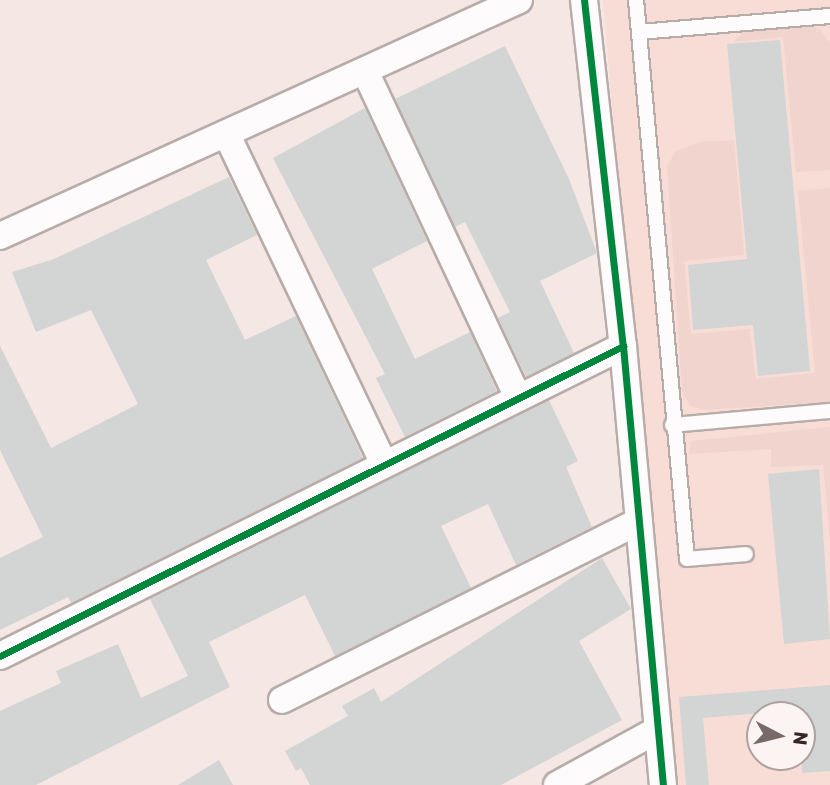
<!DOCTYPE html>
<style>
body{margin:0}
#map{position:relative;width:830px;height:785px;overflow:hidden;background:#f4e7e4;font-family:Rubik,sans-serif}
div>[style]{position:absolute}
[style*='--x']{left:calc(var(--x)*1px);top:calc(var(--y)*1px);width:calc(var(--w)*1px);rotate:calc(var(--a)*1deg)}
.built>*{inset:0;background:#f8ddd6}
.green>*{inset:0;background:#f0d4cd}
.building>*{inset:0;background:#d2d5d4}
.roads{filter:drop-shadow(2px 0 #b8aca9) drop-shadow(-2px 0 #b8aca9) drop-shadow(0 2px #b8aca9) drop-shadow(0 -2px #b8aca9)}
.lane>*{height:14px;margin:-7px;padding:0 7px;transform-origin:7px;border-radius:7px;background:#fdfbfb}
.street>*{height:26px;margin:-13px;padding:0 13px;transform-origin:13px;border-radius:13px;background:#fdfbfb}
.cycleway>*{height:7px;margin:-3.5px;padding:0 3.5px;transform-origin:3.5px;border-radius:3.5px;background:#00873e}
span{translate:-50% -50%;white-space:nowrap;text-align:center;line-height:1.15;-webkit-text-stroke:6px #fcf4f2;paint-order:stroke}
.north{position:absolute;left:746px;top:701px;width:70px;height:70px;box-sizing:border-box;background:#fcf4f2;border:2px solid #ada2a0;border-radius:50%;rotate:97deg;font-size:19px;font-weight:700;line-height:28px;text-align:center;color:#362724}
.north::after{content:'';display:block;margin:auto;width:24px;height:32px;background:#786a67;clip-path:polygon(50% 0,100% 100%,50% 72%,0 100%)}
</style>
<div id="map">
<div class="built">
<div style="clip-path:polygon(evenodd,603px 0,830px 0,830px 785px,670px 785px,603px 0,760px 715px,802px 715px,802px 757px,760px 757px,760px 715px)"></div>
</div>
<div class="green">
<div style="clip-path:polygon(810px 26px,820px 29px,830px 43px,830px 170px,796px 172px,783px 37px,733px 42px,746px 30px)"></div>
<div style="clip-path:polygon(734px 140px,744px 255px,684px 261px,691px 334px,750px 329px,756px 379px,815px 373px,798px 191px,830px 188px,830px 402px,703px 410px,690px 406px,682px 391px,667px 166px,676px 151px,699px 142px)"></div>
<div style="clip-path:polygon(830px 427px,830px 542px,823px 465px,771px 467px,771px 449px,689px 454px,691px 441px)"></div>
</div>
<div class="building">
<div style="clip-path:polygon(780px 40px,810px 371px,758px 376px,753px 325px,693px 330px,688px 265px,747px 259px,727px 44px)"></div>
<div style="clip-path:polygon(505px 46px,569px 179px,597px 253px,540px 281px,574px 353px,526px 377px,498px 318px,510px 312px,465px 222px,455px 227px,395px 99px)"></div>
<div style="clip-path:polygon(365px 108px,427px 241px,372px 269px,415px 359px,470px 332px,497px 391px,405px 437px,376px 378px,385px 374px,273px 158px)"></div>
<div style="clip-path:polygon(229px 177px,257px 235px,206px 260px,245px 340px,296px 316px,363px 458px,71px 603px,68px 597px,0 630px,0 558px,43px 537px,0 450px,0 346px,51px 448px,138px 404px,91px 310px,36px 332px,12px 272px,54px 259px)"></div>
<div style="clip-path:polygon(549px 400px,578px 461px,566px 467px,592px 527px,516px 565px,488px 504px,441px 526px,471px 588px,335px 656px,305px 595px,209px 642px,230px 687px,36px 785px,0 785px,0 711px,61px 683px,56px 671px,118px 644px,141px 698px,188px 676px,150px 599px)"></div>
<div style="clip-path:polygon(819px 469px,830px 639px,784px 644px,768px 474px)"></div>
<div style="clip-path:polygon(602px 558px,631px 609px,579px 641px,622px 720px,501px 785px,310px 785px,301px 768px,296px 771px,285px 751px,348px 716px,342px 706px,374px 688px,381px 702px)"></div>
<div style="clip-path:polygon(830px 685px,830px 771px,802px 773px,802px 715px,795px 710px,703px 718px,709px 785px,686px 785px,679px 697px)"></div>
<div style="clip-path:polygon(219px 760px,233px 785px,178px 785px)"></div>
</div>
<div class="roads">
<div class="lane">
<div style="--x:636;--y:0;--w:561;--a:84.79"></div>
<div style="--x:687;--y:559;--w:59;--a:-4.8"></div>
<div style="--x:639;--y:32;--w:192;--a:-4.8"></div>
<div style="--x:672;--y:425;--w:159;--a:-5.1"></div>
</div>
<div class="street">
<div style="--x:584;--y:0;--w:348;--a:83.6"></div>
<div style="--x:623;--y:346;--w:441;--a:84.8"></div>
<div style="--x:365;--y:71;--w:361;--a:64.9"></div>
<div style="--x:227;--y:135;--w:365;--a:64.5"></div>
<div style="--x:0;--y:236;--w:570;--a:-24.45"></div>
<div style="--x:0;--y:656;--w:696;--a:-26.45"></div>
<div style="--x:282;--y:700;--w:399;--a:-26.6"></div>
<div style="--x:557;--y:785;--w:114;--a:-28.8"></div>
</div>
</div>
<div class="cycleway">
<div style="--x:584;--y:0;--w:348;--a:83.6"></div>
<div style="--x:623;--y:346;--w:441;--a:84.8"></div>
<div style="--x:0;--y:656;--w:696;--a:-26.45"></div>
</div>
<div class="north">N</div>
</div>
